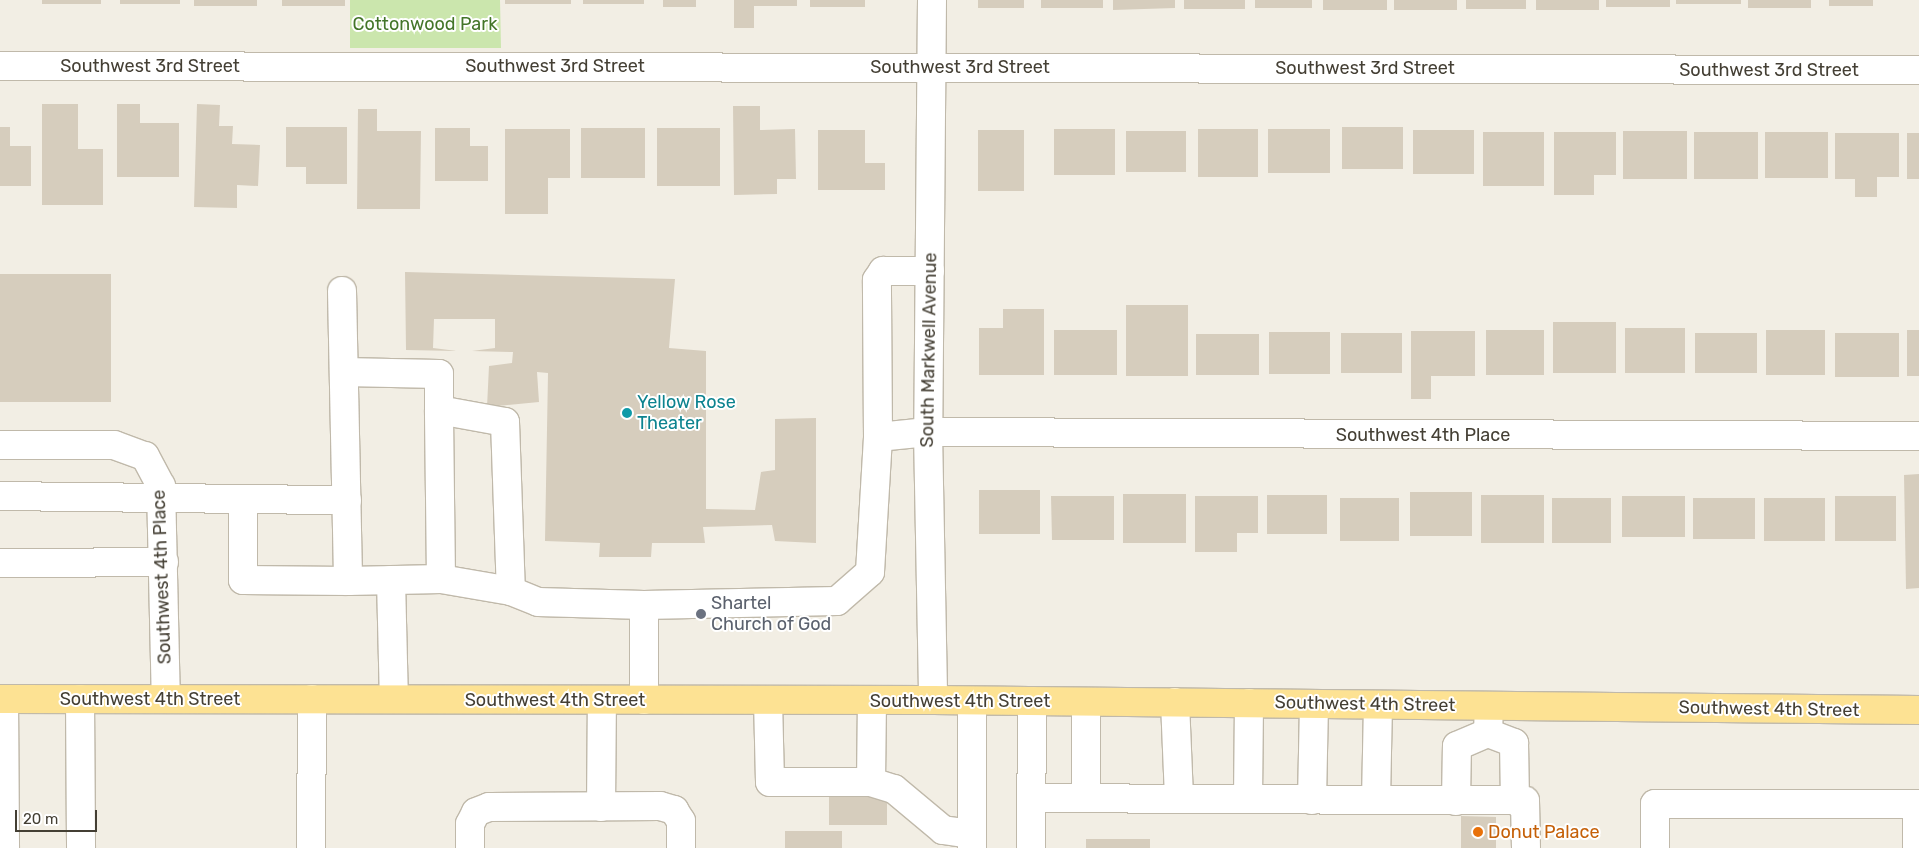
<!DOCTYPE html>
<style>
body{margin:0}
#map{position:relative;width:1919px;height:848px;overflow:hidden;background:#f2eee4;font-family:Rubik,sans-serif}
div>[style]{position:absolute}
[style*='--x']{left:calc(var(--x)*1px);top:calc(var(--y)*1px);width:calc(var(--w)*1px);rotate:calc(var(--a)*1deg)}
.green>*{inset:0;background:#cbe6ad}
.building>*{inset:0;background:#d6cdbd}
.roads{filter:drop-shadow(1px 0 #c0b9aa) drop-shadow(-1px 0 #c0b9aa) drop-shadow(0 1px #c0b9aa) drop-shadow(0 -1px #c0b9aa)}
.minor>*{height:28px;margin:-14px;padding:0 14px;transform-origin:14px;border-radius:14px;background:#fff}
.major>*{height:28px;margin:-14px;padding:0 14px;transform-origin:14px;border-radius:14px;background:#fde293}
.dots>*{width:14px;height:14px;translate:-50% -50%;box-sizing:border-box;border:2px solid #fff;border-radius:50%}
span{translate:-50% -50%;white-space:nowrap;text-align:center;line-height:1.15;-webkit-text-stroke:4px #fff;paint-order:stroke}
.park-label{font-size:18px;color:#437529}
.street-label{font-size:18px;color:#443f34}
.culture-label{font-size:18px;color:#0d838f}
.left{translate:0 -50%;text-align:left}
.worship-label{font-size:18px;color:#5b616d}
.food-label{font-size:18px;color:#c56008}
.scale{position:absolute;left:15px;top:810px;width:82px;height:22px;box-sizing:border-box;border:2px solid #443f34;border-top:0;padding-left:6px;font-size:15px;line-height:18px;white-space:nowrap;color:#443f34;-webkit-text-stroke:4px #fff;paint-order:stroke}
</style>
<div id="map">
<div class="green">
<div style="clip-path:polygon(350px 0,500px 0,501px 48px,350px 48px)"></div>
</div>
<div class="building">
<div style="clip-path:polygon(42px 0,101px 0,101px 4px,42px 4px)"></div>
<div style="clip-path:polygon(120px 0,180px 0,180px 4px,120px 4px)"></div>
<div style="clip-path:polygon(194px 0,257px 0,257px 6px,194px 6px)"></div>
<div style="clip-path:polygon(282px 0,345px 0,345px 6px,282px 6px)"></div>
<div style="clip-path:polygon(505px 0,571px 0,571px 4px,505px 4px)"></div>
<div style="clip-path:polygon(583px 0,644px 0,644px 4px,583px 4px)"></div>
<div style="clip-path:polygon(663px 0,696px 0,696px 7px,663px 7px)"></div>
<div style="clip-path:polygon(734px 0,797px 0,797px 6px,754px 6px,754px 28px,734px 28px)"></div>
<div style="clip-path:polygon(810px 0,865px 0,865px 7px,810px 7px)"></div>
<div style="clip-path:polygon(978px 0,1024px 0,1024px 8px,978px 8px)"></div>
<div style="clip-path:polygon(1041px 0,1103px 0,1103px 8px,1041px 8px)"></div>
<div style="clip-path:polygon(1113px 0,1175px 0,1175px 8px,1113px 10px)"></div>
<div style="clip-path:polygon(1184px 0,1245px 0,1245px 9px,1184px 9px)"></div>
<div style="clip-path:polygon(1255px 0,1312px 0,1312px 8px,1255px 8px)"></div>
<div style="clip-path:polygon(1323px 0,1387px 0,1387px 10px,1323px 10px)"></div>
<div style="clip-path:polygon(1394px 0,1457px 0,1457px 10px,1394px 10px)"></div>
<div style="clip-path:polygon(1466px 0,1526px 0,1526px 9px,1466px 9px)"></div>
<div style="clip-path:polygon(1536px 0,1599px 0,1599px 10px,1536px 10px)"></div>
<div style="clip-path:polygon(1606px 0,1670px 0,1670px 7px,1606px 7px)"></div>
<div style="clip-path:polygon(1676px 0,1741px 0,1741px 4px,1676px 4px)"></div>
<div style="clip-path:polygon(1748px 0,1811px 0,1811px 8px,1748px 8px)"></div>
<div style="clip-path:polygon(1829px 0,1873px 0,1873px 6px,1829px 6px)"></div>
<div style="clip-path:polygon(42px 104px,78px 104px,78px 149px,103px 149px,103px 205px,42px 205px)"></div>
<div style="clip-path:polygon(117px 104px,140px 104px,140px 123px,179px 123px,179px 177px,117px 177px)"></div>
<div style="clip-path:polygon(197px 104px,220px 105px,219px 126px,233px 126px,232px 144px,260px 145px,258px 186px,237px 185px,237px 208px,194px 207px)"></div>
<div style="clip-path:polygon(733px 106px,760px 106px,760px 130px,795px 129px,796px 179px,777px 179px,777px 194px,734px 195px)"></div>
<div style="clip-path:polygon(358px 109px,377px 109px,377px 131px,421px 131px,420px 209px,357px 209px)"></div>
<div style="clip-path:polygon(0 127px,10px 127px,10px 146px,31px 146px,31px 186px,0 186px)"></div>
<div style="clip-path:polygon(286px 127px,347px 127px,347px 184px,306px 184px,306px 167px,286px 167px)"></div>
<div style="clip-path:polygon(1342px 127px,1403px 127px,1403px 169px,1342px 169px)"></div>
<div style="clip-path:polygon(435px 128px,470px 128px,470px 146px,488px 146px,488px 181px,435px 181px)"></div>
<div style="clip-path:polygon(581px 128px,645px 128px,645px 178px,581px 178px)"></div>
<div style="clip-path:polygon(657px 128px,720px 128px,720px 186px,657px 186px)"></div>
<div style="clip-path:polygon(505px 129px,570px 129px,570px 178px,548px 178px,548px 214px,505px 214px)"></div>
<div style="clip-path:polygon(1054px 129px,1115px 129px,1115px 175px,1054px 175px)"></div>
<div style="clip-path:polygon(1198px 129px,1258px 129px,1258px 177px,1198px 177px)"></div>
<div style="clip-path:polygon(1268px 129px,1330px 129px,1330px 173px,1268px 173px)"></div>
<div style="clip-path:polygon(818px 130px,865px 130px,865px 163px,885px 163px,885px 190px,818px 190px)"></div>
<div style="clip-path:polygon(978px 130px,1024px 130px,1024px 191px,978px 191px)"></div>
<div style="clip-path:polygon(1413px 130px,1474px 130px,1474px 174px,1413px 174px)"></div>
<div style="clip-path:polygon(1126px 131px,1186px 131px,1186px 172px,1126px 172px)"></div>
<div style="clip-path:polygon(1623px 131px,1687px 131px,1687px 179px,1623px 179px)"></div>
<div style="clip-path:polygon(1483px 132px,1544px 132px,1544px 186px,1483px 186px)"></div>
<div style="clip-path:polygon(1554px 132px,1616px 132px,1616px 175px,1594px 175px,1594px 195px,1554px 195px)"></div>
<div style="clip-path:polygon(1694px 132px,1758px 132px,1758px 179px,1694px 179px)"></div>
<div style="clip-path:polygon(1765px 132px,1828px 132px,1828px 178px,1765px 178px)"></div>
<div style="clip-path:polygon(1835px 133px,1899px 133px,1899px 177px,1877px 177px,1877px 197px,1855px 197px,1855px 179px,1835px 179px)"></div>
<div style="clip-path:polygon(1907px 133px,1919px 133px,1919px 179px,1907px 179px)"></div>
<div style="clip-path:polygon(405px 272px,675px 279px,669px 348px,706px 351px,706px 509px,755px 510px,761px 472px,775px 470px,775px 419px,816px 418px,816px 543px,775px 541px,772px 525px,703px 527px,705px 543px,652px 543px,651px 557px,599px 557px,600px 543px,545px 541px,548px 373px,537px 372px,539px 402px,487px 407px,489px 366px,512px 363px,513px 352px,472px 351px,495px 348px,495px 319px,434px 319px,433px 348px,457px 351px,406px 350px)"></div>
<div style="clip-path:polygon(0 274px,111px 274px,111px 402px,0 402px)"></div>
<div style="clip-path:polygon(1126px 305px,1188px 305px,1188px 376px,1126px 376px)"></div>
<div style="clip-path:polygon(1003px 309px,1044px 309px,1044px 375px,979px 375px,979px 328px,1003px 328px)"></div>
<div style="clip-path:polygon(1553px 322px,1616px 322px,1616px 373px,1553px 373px)"></div>
<div style="clip-path:polygon(1625px 328px,1685px 328px,1685px 373px,1625px 373px)"></div>
<div style="clip-path:polygon(1054px 330px,1117px 330px,1117px 375px,1054px 375px)"></div>
<div style="clip-path:polygon(1486px 330px,1544px 330px,1544px 375px,1486px 375px)"></div>
<div style="clip-path:polygon(1766px 330px,1825px 330px,1825px 375px,1766px 375px)"></div>
<div style="clip-path:polygon(1907px 330px,1919px 330px,1919px 376px,1907px 376px)"></div>
<div style="clip-path:polygon(1411px 331px,1475px 331px,1475px 376px,1431px 376px,1431px 399px,1411px 399px)"></div>
<div style="clip-path:polygon(1269px 332px,1330px 332px,1330px 374px,1269px 374px)"></div>
<div style="clip-path:polygon(1341px 333px,1402px 333px,1402px 373px,1341px 373px)"></div>
<div style="clip-path:polygon(1695px 333px,1757px 333px,1757px 373px,1695px 373px)"></div>
<div style="clip-path:polygon(1835px 333px,1899px 333px,1899px 377px,1835px 377px)"></div>
<div style="clip-path:polygon(1196px 334px,1259px 334px,1259px 375px,1196px 375px)"></div>
<div style="clip-path:polygon(1919px 474px,1919px 588px,1906px 589px,1904px 475px)"></div>
<div style="clip-path:polygon(979px 490px,1040px 490px,1040px 534px,979px 534px)"></div>
<div style="clip-path:polygon(1410px 492px,1472px 492px,1472px 536px,1410px 536px)"></div>
<div style="clip-path:polygon(1123px 494px,1186px 494px,1186px 543px,1123px 543px)"></div>
<div style="clip-path:polygon(1267px 495px,1327px 495px,1327px 534px,1267px 534px)"></div>
<div style="clip-path:polygon(1481px 495px,1544px 495px,1544px 543px,1481px 543px)"></div>
<div style="clip-path:polygon(1051px 496px,1114px 496px,1114px 540px,1052px 540px)"></div>
<div style="clip-path:polygon(1195px 496px,1258px 496px,1258px 533px,1237px 533px,1237px 552px,1195px 552px)"></div>
<div style="clip-path:polygon(1622px 496px,1685px 496px,1685px 537px,1622px 537px)"></div>
<div style="clip-path:polygon(1835px 496px,1896px 496px,1896px 541px,1835px 541px)"></div>
<div style="clip-path:polygon(1340px 498px,1399px 498px,1399px 541px,1340px 541px)"></div>
<div style="clip-path:polygon(1552px 498px,1611px 498px,1611px 543px,1552px 543px)"></div>
<div style="clip-path:polygon(1693px 498px,1755px 498px,1755px 539px,1693px 539px)"></div>
<div style="clip-path:polygon(1764px 498px,1825px 498px,1825px 541px,1764px 541px)"></div>
<div style="clip-path:polygon(829px 794px,887px 794px,887px 825px,829px 825px)"></div>
<div style="clip-path:polygon(1461px 816px,1496px 817px,1496px 848px,1461px 848px)"></div>
<div style="clip-path:polygon(785px 831px,842px 831px,842px 848px,785px 848px)"></div>
<div style="clip-path:polygon(1086px 839px,1150px 839px,1150px 848px,1086px 848px)"></div>
</div>
<div class="roads">
<div class="minor">
<div style="--x:932;--y:0;--w:432;--a:90.5"></div>
<div style="--x:928;--y:432;--w:268;--a:88.9"></div>
<div style="--x:0;--y:66;--w:1919;--a:0.12"></div>
<div style="--x:342;--y:291;--w:290;--a:88.8"></div>
<div style="--x:348;--y:581;--w:93;--a:-1.2"></div>
<div style="--x:441;--y:579;--w:71;--a:9.7"></div>
<div style="--x:511;--y:591;--w:29;--a:22"></div>
<div style="--x:538;--y:602;--w:106;--a:1.6"></div>
<div style="--x:644;--y:605;--w:95;--a:90"></div>
<div style="--x:344;--y:372;--w:95;--a:1.2"></div>
<div style="--x:439;--y:374;--w:36;--a:90"></div>
<div style="--x:878;--y:437;--w:157;--a:-90.4"></div>
<div style="--x:877;--y:280;--w:11;--a:-56"></div>
<div style="--x:883;--y:271;--w:47;--a:0"></div>
<div style="--x:0;--y:445;--w:114;--a:0"></div>
<div style="--x:114;--y:445;--w:33;--a:20"></div>
<div style="--x:145;--y:456;--w:34;--a:62"></div>
<div style="--x:161;--y:486;--w:213;--a:88.7"></div>
<div style="--x:0;--y:496;--w:347;--a:0.7"></div>
<div style="--x:243;--y:500;--w:80;--a:90"></div>
<div style="--x:243;--y:580;--w:105;--a:0.5"></div>
<div style="--x:0;--y:563;--w:164;--a:-0.3"></div>
<div style="--x:441;--y:579;--w:169;--a:-90.7"></div>
<div style="--x:439;--y:410;--w:67;--a:10.3"></div>
<div style="--x:505;--y:422;--w:169;--a:88"></div>
<div style="--x:391;--y:580;--w:119;--a:88.6"></div>
<div style="--x:644;--y:605;--w:193;--a:-1.2"></div>
<div style="--x:837;--y:601;--w:44;--a:-41.3"></div>
<div style="--x:870;--y:572;--w:135;--a:-86.6"></div>
<div style="--x:878;--y:437;--w:50;--a:-5.7"></div>
<div style="--x:928;--y:432;--w:991;--a:0.23"></div>
<div style="--x:4;--y:699;--w:149;--a:89.6"></div>
<div style="--x:80;--y:699;--w:149;--a:89.6"></div>
<div style="--x:768;--y:700;--w:82;--a:88.6"></div>
<div style="--x:770;--y:782;--w:101;--a:0"></div>
<div style="--x:871;--y:782;--w:82;--a:-89.3"></div>
<div style="--x:972;--y:701;--w:147;--a:90"></div>
<div style="--x:1086;--y:702;--w:96;--a:90"></div>
<div style="--x:1175;--y:702;--w:96;--a:87.6"></div>
<div style="--x:1488;--y:733;--w:28;--a:21"></div>
<div style="--x:1514;--y:743;--w:58;--a:89"></div>
<div style="--x:871;--y:782;--w:24;--a:17"></div>
<div style="--x:894;--y:789;--w:64;--a:39.9"></div>
<div style="--x:943;--y:830;--w:29;--a:8"></div>
<div style="--x:1032;--y:798;--w:493;--a:0.3"></div>
<div style="--x:1525;--y:801;--w:47;--a:88.8"></div>
<div style="--x:1248;--y:799;--w:96;--a:-89.4"></div>
<div style="--x:1312;--y:800;--w:96;--a:-88.8"></div>
<div style="--x:1376;--y:800;--w:95;--a:-88.8"></div>
<div style="--x:1456;--y:801;--w:55;--a:-89"></div>
<div style="--x:1457;--y:746;--w:34;--a:-23"></div>
<div style="--x:1488;--y:733;--w:27;--a:-88"></div>
<div style="--x:601;--y:807;--w:107;--a:-89.5"></div>
<div style="--x:311;--y:848;--w:149;--a:-89.6"></div>
<div style="--x:470;--y:848;--w:24;--a:-90"></div>
<div style="--x:470;--y:824;--w:13;--a:-63"></div>
<div style="--x:476;--y:812;--w:14;--a:-21"></div>
<div style="--x:489;--y:807;--w:171;--a:-0.3"></div>
<div style="--x:660;--y:806;--w:15;--a:16"></div>
<div style="--x:674;--y:810;--w:13;--a:58"></div>
<div style="--x:681;--y:821;--w:27;--a:90"></div>
<div style="--x:1031;--y:848;--w:147;--a:-89.6"></div>
<div style="--x:1655;--y:848;--w:44;--a:-90"></div>
<div style="--x:1655;--y:804;--w:264;--a:0"></div>
<div style="--x:1917;--y:848;--w:44;--a:-90"></div>
</div>
<div class="major">
<div style="--x:0;--y:699;--w:933;--a:0.06"></div>
<div style="--x:933;--y:700;--w:986;--a:0.58"></div>
</div>
</div>
<div class="dots">
<div style="left:627px;top:413px;background:#0f9aa8"></div>
<div style="left:701px;top:614px;background:#6b7280"></div>
<div style="left:1478px;top:832px;background:#e8710a"></div>
</div>
<div class="park-label">
<span style="left:425px;top:24px">Cottonwood Park</span>
</div>
<div class="street-label">
<span style="left:150px;top:66px">Southwest 3rd Street</span>
<span style="left:555px;top:66px">Southwest 3rd Street</span>
<span style="left:960px;top:67px">Southwest 3rd Street</span>
<span style="left:1365px;top:68px">Southwest 3rd Street</span>
<span style="left:1769px;top:70px">Southwest 3rd Street</span>
<span style="left:929px;top:350px;rotate:-89deg">South Markwell Avenue</span>
<span style="left:1423px;top:435px">Southwest 4th Place</span>
<span style="left:162px;top:577px;rotate:-92deg">Southwest 4th Place</span>
<span style="left:150px;top:699px">Southwest 4th Street</span>
<span style="left:555px;top:700px">Southwest 4th Street</span>
<span style="left:960px;top:701px">Southwest 4th Street</span>
<span style="left:1365px;top:704px;rotate:1deg">Southwest 4th Street</span>
<span style="left:1769px;top:709px;rotate:1deg">Southwest 4th Street</span>
</div>
<div class="culture-label">
<span class="left" style="left:637px;top:413px">Yellow Rose<br>Theater</span>
</div>
<div class="worship-label">
<span class="left" style="left:711px;top:614px">Shartel<br>Church of God</span>
</div>
<div class="food-label">
<span class="left" style="left:1488px;top:832px">Donut Palace</span>
</div>
<div class="scale">20 m</div>
</div>
